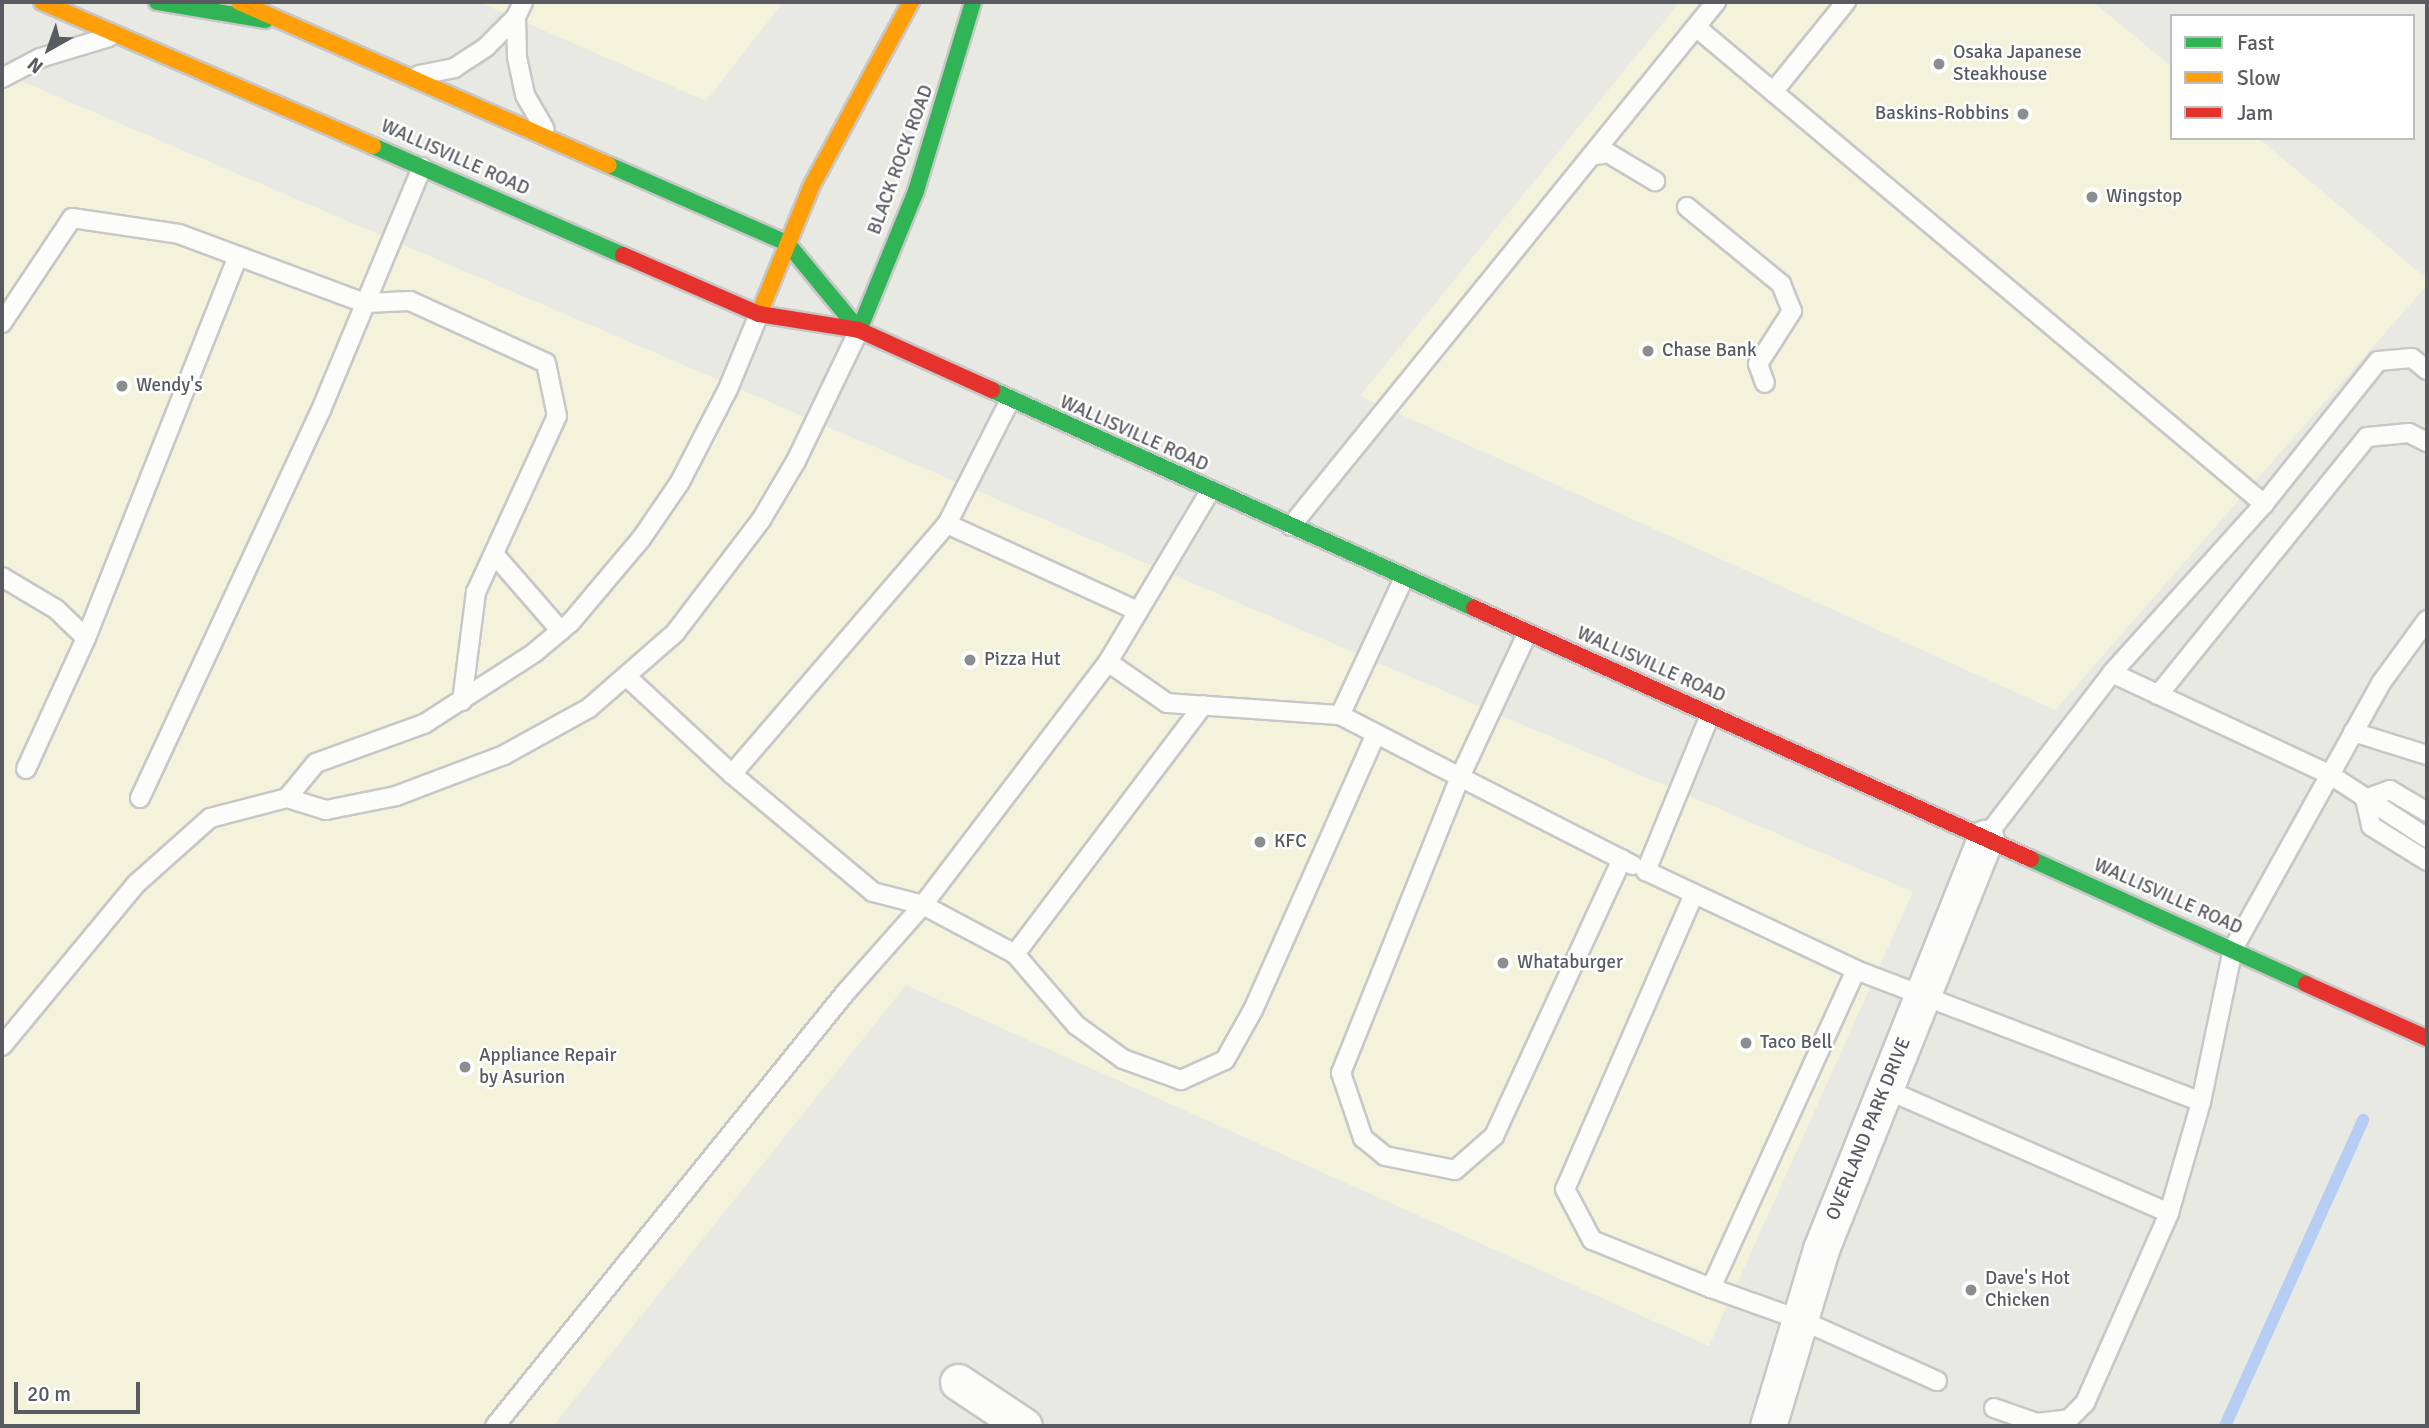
<!DOCTYPE html>
<style>
body{margin:0}
#map{position:relative;width:2429px;height:1428px;overflow:hidden;background:#e9e9e4;font-family:Signika,sans-serif}
div>[style]{position:absolute}
[style*='--x']{left:calc(var(--x)*1px);top:calc(var(--y)*1px);width:calc(var(--w)*1px);rotate:calc(var(--a)*1deg)}
.commercial>*{inset:0;background:#f3f3dc}
.stream>*{height:12px;margin:-6px;padding:0 6px;transform-origin:6px;border-radius:6px;background:#b7cef4}
.roads{filter:drop-shadow(2px 0 #c6c7c6) drop-shadow(-2px 0 #c6c7c6) drop-shadow(0 2px #c6c7c6) drop-shadow(0 -2px #c6c7c6)}
.lane>*{height:18px;margin:-9px;padding:0 9px;transform-origin:9px;border-radius:9px;background:#fcfcfb}
.street>*{height:35px;margin:-17.5px;padding:0 17.5px;transform-origin:17.5px;border-radius:17.5px;background:#fcfcfb}
.fast>*{height:16px;margin:-8px;padding:0 8px;transform-origin:8px;border-radius:8px;background:#30b455}
.slow>*{height:16px;margin:-8px;padding:0 8px;transform-origin:8px;border-radius:8px;background:#ff9f0a}
.jam>*{height:16px;margin:-8px;padding:0 8px;transform-origin:8px;border-radius:8px;background:#e5322d}
.dots>*{width:19px;height:19px;translate:-50% -50%;box-sizing:border-box;border:4px solid #fff;border-radius:50%}
span{translate:-50% -50%;white-space:nowrap;text-align:center;line-height:1.15;-webkit-text-stroke:5px #fff;paint-order:stroke}
.poi-label{font-size:19px;color:#595b61}
.left{translate:0 -50%;text-align:left}
.right{translate:-100% -50%;text-align:right}
.street-label{font-size:19px;color:#595b61}
.frame{position:absolute;inset:0;border:4px solid #595b61;pointer-events:none}
.legend{position:absolute;left:2170px;top:14px;width:245px;height:126px;box-sizing:border-box;background:#fff;border:2px solid #bdbdc0;margin:0;padding:9px 12px;list-style:none;font-size:21px;color:#595b61}
.legend li{display:flex;align-items:center;gap:14px;height:35px}
.legend b{width:35px;border:2px solid #bdbdc0}
.north{position:absolute;left:14px;top:14px;width:70px;height:70px;-webkit-text-stroke:5px #fff;paint-order:stroke;rotate:220deg;font-size:19px;font-weight:700;line-height:28px;text-align:center;color:#595b61}
.north::after{content:'';display:block;margin:auto;width:24px;height:32px;background:#595b61;clip-path:polygon(50% 0,100% 100%,50% 72%,0 100%)}
.scale{position:absolute;left:14px;top:1382px;width:126px;height:32px;box-sizing:border-box;border:4px solid #595b61;border-top:0;padding-left:9px;font-size:21px;line-height:24px;white-space:nowrap;color:#595b61;-webkit-text-stroke:5px #fff;paint-order:stroke}
</style>
<div id="map">
<div class="commercial">
<div style="clip-path:polygon(479px 2px,783px 2px,706px 101px)"></div>
<div style="clip-path:polygon(1680px 2px,2093px 2px,2172px 67px,2172px 138px,2258px 138px,2427px 279px,2427px 285px,2055px 710px,1360px 396px)"></div>
<div style="clip-path:polygon(2px 73px,1913px 892px,1709px 1346px,906px 985px,553px 1426px,2px 1426px)"></div>
</div>
<div class="stream">
<div style="--x:2225;--y:1426;--w:336;--a:-65.7"></div>
</div>
<div class="roads">
<div class="lane">
<div style="--x:516;--y:17;--w:40;--a:88.6"></div>
<div style="--x:517;--y:57;--w:39;--a:78"></div>
<div style="--x:525;--y:95;--w:39;--a:60"></div>
<div style="--x:1696;--y:27;--w:742;--a:40.02"></div>
<div style="--x:2264;--y:504;--w:227;--a:132"></div>
<div style="--x:2112;--y:673;--w:208;--a:127.6"></div>
<div style="--x:419;--y:75;--w:36;--a:-11"></div>
<div style="--x:454;--y:68;--w:38;--a:-33"></div>
<div style="--x:486;--y:47;--w:42;--a:-45"></div>
<div style="--x:516;--y:17;--w:17;--a:-65"></div>
<div style="--x:2;--y:78;--w:43;--a:-27.8"></div>
<div style="--x:40;--y:58;--w:72;--a:-16.9"></div>
<div style="--x:1773;--y:92;--w:116;--a:-51"></div>
<div style="--x:1591;--y:156;--w:17;--a:-10"></div>
<div style="--x:1608;--y:153;--w:55;--a:30.8"></div>
<div style="--x:1687;--y:207;--w:122;--a:39.3"></div>
<div style="--x:1781;--y:284;--w:29;--a:68"></div>
<div style="--x:1792;--y:311;--w:63;--a:122.7"></div>
<div style="--x:1758;--y:364;--w:20;--a:70"></div>
<div style="--x:2;--y:323;--w:126;--a:-56.3"></div>
<div style="--x:72;--y:218;--w:108;--a:8.5"></div>
<div style="--x:179;--y:234;--w:198;--a:20.4"></div>
<div style="--x:365;--y:303;--w:45;--a:-2.5"></div>
<div style="--x:410;--y:301;--w:149;--a:24.5"></div>
<div style="--x:546;--y:363;--w:54;--a:78.3"></div>
<div style="--x:557;--y:416;--w:194;--a:114.7"></div>
<div style="--x:476;--y:592;--w:110;--a:97.3"></div>
<div style="--x:1010;--y:400;--w:139;--a:116.9"></div>
<div style="--x:947;--y:524;--w:210;--a:24.5"></div>
<div style="--x:1210;--y:491;--w:199;--a:120.8"></div>
<div style="--x:1108;--y:662;--w:72;--a:34.8"></div>
<div style="--x:1167;--y:703;--w:173;--a:4"></div>
<div style="--x:2264;--y:504;--w:183;--a:-51.4"></div>
<div style="--x:2378;--y:361;--w:34;--a:-5"></div>
<div style="--x:2412;--y:358;--w:19;--a:39"></div>
<div style="--x:1291;--y:526;--w:675;--a:-50.96"></div>
<div style="--x:494;--y:554;--w:102;--a:49"></div>
<div style="--x:2;--y:577;--w:63;--a:30.7"></div>
<div style="--x:56;--y:609;--w:42;--a:44"></div>
<div style="--x:86;--y:638;--w:144;--a:114.6"></div>
<div style="--x:1404;--y:578;--w:151;--a:115"></div>
<div style="--x:1340;--y:715;--w:135;--a:27.3"></div>
<div style="--x:1460;--y:777;--w:319;--a:111.9"></div>
<div style="--x:1341;--y:1073;--w:69;--a:71.3"></div>
<div style="--x:1363;--y:1138;--w:28;--a:39"></div>
<div style="--x:1385;--y:1156;--w:71;--a:11.3"></div>
<div style="--x:1455;--y:1170;--w:52;--a:-41.1"></div>
<div style="--x:1494;--y:1136;--w:305;--a:-65.2"></div>
<div style="--x:1527;--y:634;--w:158;--a:115.1"></div>
<div style="--x:1460;--y:777;--w:194;--a:27"></div>
<div style="--x:86;--y:638;--w:411;--a:-68.3"></div>
<div style="--x:1108;--y:662;--w:305;--a:127.3"></div>
<div style="--x:923;--y:905;--w:104;--a:28"></div>
<div style="--x:1015;--y:954;--w:312;--a:-52.9"></div>
<div style="--x:2112;--y:673;--w:239;--a:25"></div>
<div style="--x:2329;--y:774;--w:117;--a:33.1"></div>
<div style="--x:626;--y:676;--w:144;--a:42.8"></div>
<div style="--x:732;--y:774;--w:330;--a:-49.3"></div>
<div style="--x:2158;--y:695;--w:332;--a:-51"></div>
<div style="--x:2367;--y:437;--w:42;--a:-5.4"></div>
<div style="--x:2409;--y:433;--w:20;--a:27"></div>
<div style="--x:1710;--y:715;--w:169;--a:112.3"></div>
<div style="--x:1646;--y:871;--w:232;--a:25.2"></div>
<div style="--x:2353;--y:732;--w:77;--a:17.3"></div>
<div style="--x:140;--y:798;--w:428;--a:-65"></div>
<div style="--x:321;--y:410;--w:263;--a:-67.4"></div>
<div style="--x:287;--y:798;--w:45;--a:-50.4"></div>
<div style="--x:316;--y:763;--w:115;--a:-19.9"></div>
<div style="--x:424;--y:724;--w:131;--a:-32.8"></div>
<div style="--x:534;--y:653;--w:48;--a:-40"></div>
<div style="--x:571;--y:622;--w:109;--a:-49.9"></div>
<div style="--x:641;--y:539;--w:69;--a:-55.6"></div>
<div style="--x:680;--y:482;--w:105;--a:-62.7"></div>
<div style="--x:728;--y:389;--w:81;--a:-67.5"></div>
<div style="--x:2427;--y:812;--w:43;--a:-149.3"></div>
<div style="--x:2390;--y:790;--w:27;--a:160"></div>
<div style="--x:2365;--y:799;--w:28;--a:77"></div>
<div style="--x:2371;--y:826;--w:66;--a:32"></div>
<div style="--x:1694;--y:894;--w:322;--a:113.6"></div>
<div style="--x:1565;--y:1189;--w:58;--a:62.1"></div>
<div style="--x:1592;--y:1240;--w:128;--a:22"></div>
<div style="--x:1015;--y:954;--w:94;--a:49.3"></div>
<div style="--x:1076;--y:1025;--w:58;--a:35.9"></div>
<div style="--x:1123;--y:1059;--w:62;--a:19.9"></div>
<div style="--x:1181;--y:1080;--w:48;--a:-24.4"></div>
<div style="--x:1225;--y:1060;--w:57;--a:-60.8"></div>
<div style="--x:1253;--y:1010;--w:302;--a:-66"></div>
<div style="--x:2;--y:1046;--w:210;--a:-50.4"></div>
<div style="--x:136;--y:884;--w:99;--a:-41.7"></div>
<div style="--x:210;--y:818;--w:80;--a:-14.6"></div>
<div style="--x:287;--y:798;--w:41;--a:17.1"></div>
<div style="--x:326;--y:810;--w:71;--a:-11.3"></div>
<div style="--x:396;--y:796;--w:116;--a:-20.8"></div>
<div style="--x:504;--y:755;--w:97;--a:-28.9"></div>
<div style="--x:589;--y:708;--w:114;--a:-41.1"></div>
<div style="--x:675;--y:633;--w:142;--a:-52.7"></div>
<div style="--x:761;--y:520;--w:69;--a:-59.3"></div>
<div style="--x:796;--y:461;--w:145;--a:-64.3"></div>
<div style="--x:1885;--y:1089;--w:310;--a:23.6"></div>
<div style="--x:2169;--y:1213;--w:116;--a:-73.9"></div>
<div style="--x:2201;--y:1102;--w:156;--a:-78.2"></div>
<div style="--x:2233;--y:949;--w:304;--a:-60.9"></div>
<div style="--x:2381;--y:683;--w:78;--a:-53.9"></div>
<div style="--x:1937;--y:1381;--w:149;--a:-155.8"></div>
<div style="--x:1801;--y:1320;--w:96;--a:-160.4"></div>
<div style="--x:1711;--y:1288;--w:349;--a:-65.5"></div>
<div style="--x:1856;--y:970;--w:369;--a:20.9"></div>
<div style="--x:1994;--y:1408;--w:46;--a:19.2"></div>
<div style="--x:2037;--y:1423;--w:32;--a:-7"></div>
<div style="--x:2069;--y:1419;--w:23;--a:-45"></div>
<div style="--x:2085;--y:1403;--w:208;--a:-66.1"></div>
<div style="--x:495;--y:1426;--w:558;--a:-51.04"></div>
<div style="--x:846;--y:992;--w:116;--a:-48.5"></div>
<div style="--x:923;--y:905;--w:52;--a:-165.4"></div>
<div style="--x:873;--y:892;--w:184;--a:-140.1"></div>
</div>
<div class="street">
<div style="--x:958;--y:1382;--w:79;--a:33.7"></div>
<div style="--x:1768;--y:1426;--w:185;--a:-73.3"></div>
<div style="--x:1821;--y:1249;--w:443;--a:-68.2"></div>
</div>
<div class="fast">
<div style="--x:157;--y:2;--w:110;--a:9.4"></div>
<div style="--x:373;--y:146;--w:273;--a:23.6"></div>
<div style="--x:609;--y:165;--w:194;--a:23.7"></div>
<div style="--x:787;--y:243;--w:113;--a:50.4"></div>
<div style="--x:859;--y:330;--w:150;--a:-67.7"></div>
<div style="--x:916;--y:191;--w:197;--a:-73.2"></div>
<div style="--x:992;--y:390;--w:529;--a:24.34"></div>
<div style="--x:2031;--y:859;--w:302;--a:24.4"></div>
</div>
<div class="slow">
<div style="--x:42;--y:2;--w:361;--a:23.5"></div>
<div style="--x:239;--y:2;--w:404;--a:23.8"></div>
<div style="--x:759;--y:314;--w:139;--a:-67.7"></div>
<div style="--x:812;--y:185;--w:208;--a:-61.6"></div>
</div>
<div class="jam">
<div style="--x:623;--y:255;--w:148;--a:23.5"></div>
<div style="--x:759;--y:314;--w:101;--a:9.1"></div>
<div style="--x:859;--y:330;--w:146;--a:24.3"></div>
<div style="--x:1474;--y:608;--w:611;--a:24.26"></div>
<div style="--x:2306;--y:984;--w:133;--a:24.1"></div>
</div>
</div>
<div class="dots">
<div style="left:1939px;top:64px;background:#8b8d8f"></div>
<div style="left:2023px;top:114px;background:#8b8d8f"></div>
<div style="left:2092px;top:197px;background:#8b8d8f"></div>
<div style="left:1648px;top:351px;background:#8b8d8f"></div>
<div style="left:122px;top:386px;background:#8b8d8f"></div>
<div style="left:970px;top:660px;background:#8b8d8f"></div>
<div style="left:1260px;top:842px;background:#8b8d8f"></div>
<div style="left:1503px;top:963px;background:#8b8d8f"></div>
<div style="left:1746px;top:1043px;background:#8b8d8f"></div>
<div style="left:465px;top:1067px;background:#8b8d8f"></div>
<div style="left:1971px;top:1290px;background:#8b8d8f"></div>
</div>
<div class="poi-label">
<span class="left" style="left:1953px;top:64px">Osaka Japanese<br>Steakhouse</span>
<span class="right" style="left:2009px;top:114px">Baskins-Robbins</span>
<span class="left" style="left:2106px;top:197px">Wingstop</span>
<span class="left" style="left:1662px;top:351px">Chase Bank</span>
<span class="left" style="left:136px;top:386px">Wendy's</span>
<span class="left" style="left:984px;top:660px">Pizza Hut</span>
<span class="left" style="left:1274px;top:842px">KFC</span>
<span class="left" style="left:1517px;top:963px">Whataburger</span>
<span class="left" style="left:1760px;top:1043px">Taco Bell</span>
<span class="left" style="left:479px;top:1067px">Appliance Repair<br>by Asurion</span>
<span class="left" style="left:1985px;top:1290px">Dave's Hot<br>Chicken</span>
</div>
<div class="street-label">
<span style="left:455px;top:158px;rotate:24deg">WALLISVILLE ROAD</span>
<span style="left:901px;top:160px;rotate:-70deg">BLACK ROCK ROAD</span>
<span style="left:1134px;top:434px;rotate:24deg">WALLISVILLE ROAD</span>
<span style="left:1651px;top:665px;rotate:24deg">WALLISVILLE ROAD</span>
<span style="left:2168px;top:897px;rotate:24deg">WALLISVILLE ROAD</span>
<span style="left:1869px;top:1129px;rotate:-68deg">OVERLAND PARK DRIVE</span>
</div>
<div class="frame"></div>
<ul class="legend">
<li><b style="height:9px;background:#30b455"></b>Fast</li>
<li><b style="height:9px;background:#ff9f0a"></b>Slow</li>
<li><b style="height:9px;background:#e5322d"></b>Jam</li>
</ul>
<div class="north">N</div>
<div class="scale">20 m</div>
</div>
